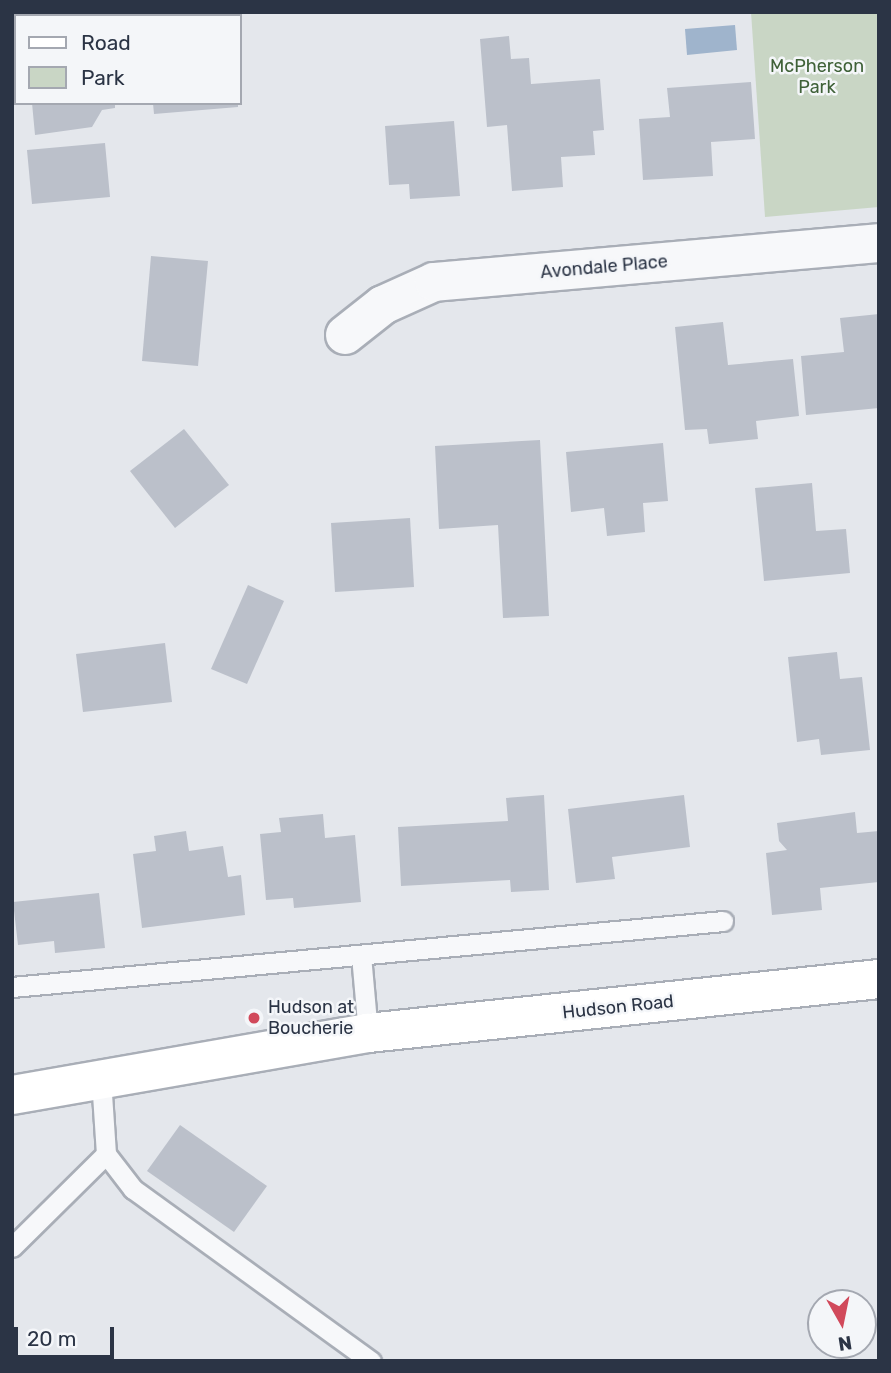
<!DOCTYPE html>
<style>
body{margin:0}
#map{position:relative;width:891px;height:1373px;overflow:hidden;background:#e4e7ec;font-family:Rubik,sans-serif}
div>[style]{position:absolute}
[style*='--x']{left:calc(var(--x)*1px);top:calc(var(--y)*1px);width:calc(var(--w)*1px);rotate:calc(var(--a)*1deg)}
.green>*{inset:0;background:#c9d6c5}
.water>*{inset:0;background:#9fb4cc}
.building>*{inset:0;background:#bbc0ca}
.roads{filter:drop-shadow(2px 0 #a9aeb7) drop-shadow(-2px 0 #a9aeb7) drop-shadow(0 2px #a9aeb7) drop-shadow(0 -2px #a9aeb7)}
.service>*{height:19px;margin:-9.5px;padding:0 9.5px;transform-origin:9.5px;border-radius:9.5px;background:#f7f8fa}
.minor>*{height:38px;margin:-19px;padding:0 19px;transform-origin:19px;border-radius:19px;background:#f7f8fa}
.secondary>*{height:38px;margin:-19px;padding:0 19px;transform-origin:19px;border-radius:19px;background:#fff}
.dots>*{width:19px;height:19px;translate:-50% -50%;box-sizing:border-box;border:4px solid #f4f6f9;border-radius:50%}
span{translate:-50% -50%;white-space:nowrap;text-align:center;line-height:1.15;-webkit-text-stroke:5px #f4f6f9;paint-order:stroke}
.park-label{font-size:18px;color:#3f6138}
.street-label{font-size:18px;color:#2b3445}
.poi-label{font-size:18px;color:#2b3445}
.left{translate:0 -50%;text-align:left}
.frame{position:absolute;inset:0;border:14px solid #2b3445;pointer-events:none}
.legend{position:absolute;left:14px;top:14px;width:228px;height:91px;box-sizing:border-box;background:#f4f6f9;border:2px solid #a4a8b1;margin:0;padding:9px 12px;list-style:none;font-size:21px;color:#2b3445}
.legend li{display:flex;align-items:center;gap:14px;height:35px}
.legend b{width:35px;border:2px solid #a4a8b1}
.north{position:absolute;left:807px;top:1289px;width:70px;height:70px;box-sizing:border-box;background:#f4f6f9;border:2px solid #a4a8b1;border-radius:50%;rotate:171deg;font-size:19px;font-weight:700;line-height:28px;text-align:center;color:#2b3445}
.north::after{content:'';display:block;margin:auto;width:24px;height:32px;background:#d1495b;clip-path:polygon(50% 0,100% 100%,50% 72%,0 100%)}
.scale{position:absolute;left:14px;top:1327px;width:100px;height:32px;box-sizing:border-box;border:4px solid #2b3445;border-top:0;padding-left:9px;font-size:21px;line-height:24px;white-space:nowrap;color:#2b3445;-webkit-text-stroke:5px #f4f6f9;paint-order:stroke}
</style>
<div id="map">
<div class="green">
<div style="clip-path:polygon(751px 12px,879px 12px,879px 207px,765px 217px)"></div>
</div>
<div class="water">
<div style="clip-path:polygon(735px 25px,737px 50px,687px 55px,685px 29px)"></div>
</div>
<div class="building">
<div style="clip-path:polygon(509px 36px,511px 59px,529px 58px,531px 84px,600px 79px,604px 130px,593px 131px,595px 155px,561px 157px,563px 187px,512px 191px,507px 125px,487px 127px,480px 39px)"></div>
<div style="clip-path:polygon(751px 82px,755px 139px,711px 142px,713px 176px,643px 180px,639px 119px,670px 117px,667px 88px)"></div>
<div style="clip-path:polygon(32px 103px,115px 103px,115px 108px,102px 110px,92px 127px,35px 135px)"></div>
<div style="clip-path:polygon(153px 103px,238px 103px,238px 107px,154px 114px)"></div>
<div style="clip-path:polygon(454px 121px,460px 196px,410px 199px,409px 184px,389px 185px,385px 126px)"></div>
<div style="clip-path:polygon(105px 143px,110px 197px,32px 204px,27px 150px)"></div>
<div style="clip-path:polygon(151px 256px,208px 261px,198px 366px,142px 361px)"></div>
<div style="clip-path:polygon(879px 314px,879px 408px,806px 415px,801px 356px,844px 352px,840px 318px)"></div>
<div style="clip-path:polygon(723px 322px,728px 365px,793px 359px,799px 416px,756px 421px,758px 439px,709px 444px,707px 429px,685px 430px,675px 327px)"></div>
<div style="clip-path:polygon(184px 429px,229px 485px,175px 528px,130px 471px)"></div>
<div style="clip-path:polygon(540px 440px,549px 616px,503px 618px,498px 525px,439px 529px,435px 446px)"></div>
<div style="clip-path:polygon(663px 443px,668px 501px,643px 503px,645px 532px,607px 536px,604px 508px,571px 512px,566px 452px)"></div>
<div style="clip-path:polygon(812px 483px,816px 531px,846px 529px,850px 573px,764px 581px,755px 488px)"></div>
<div style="clip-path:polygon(410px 518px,414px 587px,335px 592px,331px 523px)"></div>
<div style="clip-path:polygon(248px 585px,284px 601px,247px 684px,211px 669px)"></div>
<div style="clip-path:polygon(165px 643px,172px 702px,83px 712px,76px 654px)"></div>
<div style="clip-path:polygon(837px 652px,840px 679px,862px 677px,870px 750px,821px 755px,819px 739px,797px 742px,788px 657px)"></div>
<div style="clip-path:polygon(544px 795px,549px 890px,511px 892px,510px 880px,401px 886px,398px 827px,508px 821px,506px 798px)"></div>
<div style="clip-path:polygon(684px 795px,690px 847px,612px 857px,615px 879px,576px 883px,568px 809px)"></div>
<div style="clip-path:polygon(855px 812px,857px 833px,879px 831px,879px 882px,820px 888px,822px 910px,772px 915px,766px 853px,787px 850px,779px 841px,777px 823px)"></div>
<div style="clip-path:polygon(323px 814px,325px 838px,355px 835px,361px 902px,294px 908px,293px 898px,266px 900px,260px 834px,281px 832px,279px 818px)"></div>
<div style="clip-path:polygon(186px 831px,189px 851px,223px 846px,228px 877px,241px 875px,245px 915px,142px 928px,133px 854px,156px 851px,154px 836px)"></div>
<div style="clip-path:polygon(99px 893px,105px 948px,55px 953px,54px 941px,18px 945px,13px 902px)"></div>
<div style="clip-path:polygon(180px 1125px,267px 1186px,234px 1232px,147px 1171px)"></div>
</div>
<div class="roads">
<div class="service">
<div style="--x:361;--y:955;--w:78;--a:84.9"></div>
<div style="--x:12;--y:987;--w:714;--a:-5.3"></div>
<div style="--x:106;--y:1154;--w:44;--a:52.4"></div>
<div style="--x:133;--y:1189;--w:294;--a:35.9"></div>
<div style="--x:12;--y:1247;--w:132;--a:-44.7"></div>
<div style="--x:106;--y:1154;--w:75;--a:-93.8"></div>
</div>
<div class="minor">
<div style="--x:345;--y:335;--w:48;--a:-38.3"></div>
<div style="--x:383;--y:305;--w:56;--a:-24.3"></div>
<div style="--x:434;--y:282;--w:447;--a:-5"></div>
</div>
<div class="secondary">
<div style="--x:12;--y:1095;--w:361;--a:-9.9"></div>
<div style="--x:368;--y:1033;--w:514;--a:-6.03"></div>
</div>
</div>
<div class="dots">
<div style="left:254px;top:1018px;background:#d1495b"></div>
</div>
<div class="park-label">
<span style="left:817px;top:77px">McPherson<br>Park</span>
</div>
<div class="street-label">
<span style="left:604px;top:267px;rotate:-5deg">Avondale Place</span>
<span style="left:618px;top:1007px;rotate:-6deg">Hudson Road</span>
</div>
<div class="poi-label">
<span class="left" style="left:268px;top:1018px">Hudson at<br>Boucherie</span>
</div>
<div class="frame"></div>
<ul class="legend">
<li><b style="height:9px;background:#fff"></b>Road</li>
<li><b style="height:19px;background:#c9d6c5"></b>Park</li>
</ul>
<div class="north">N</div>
<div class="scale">20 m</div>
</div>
